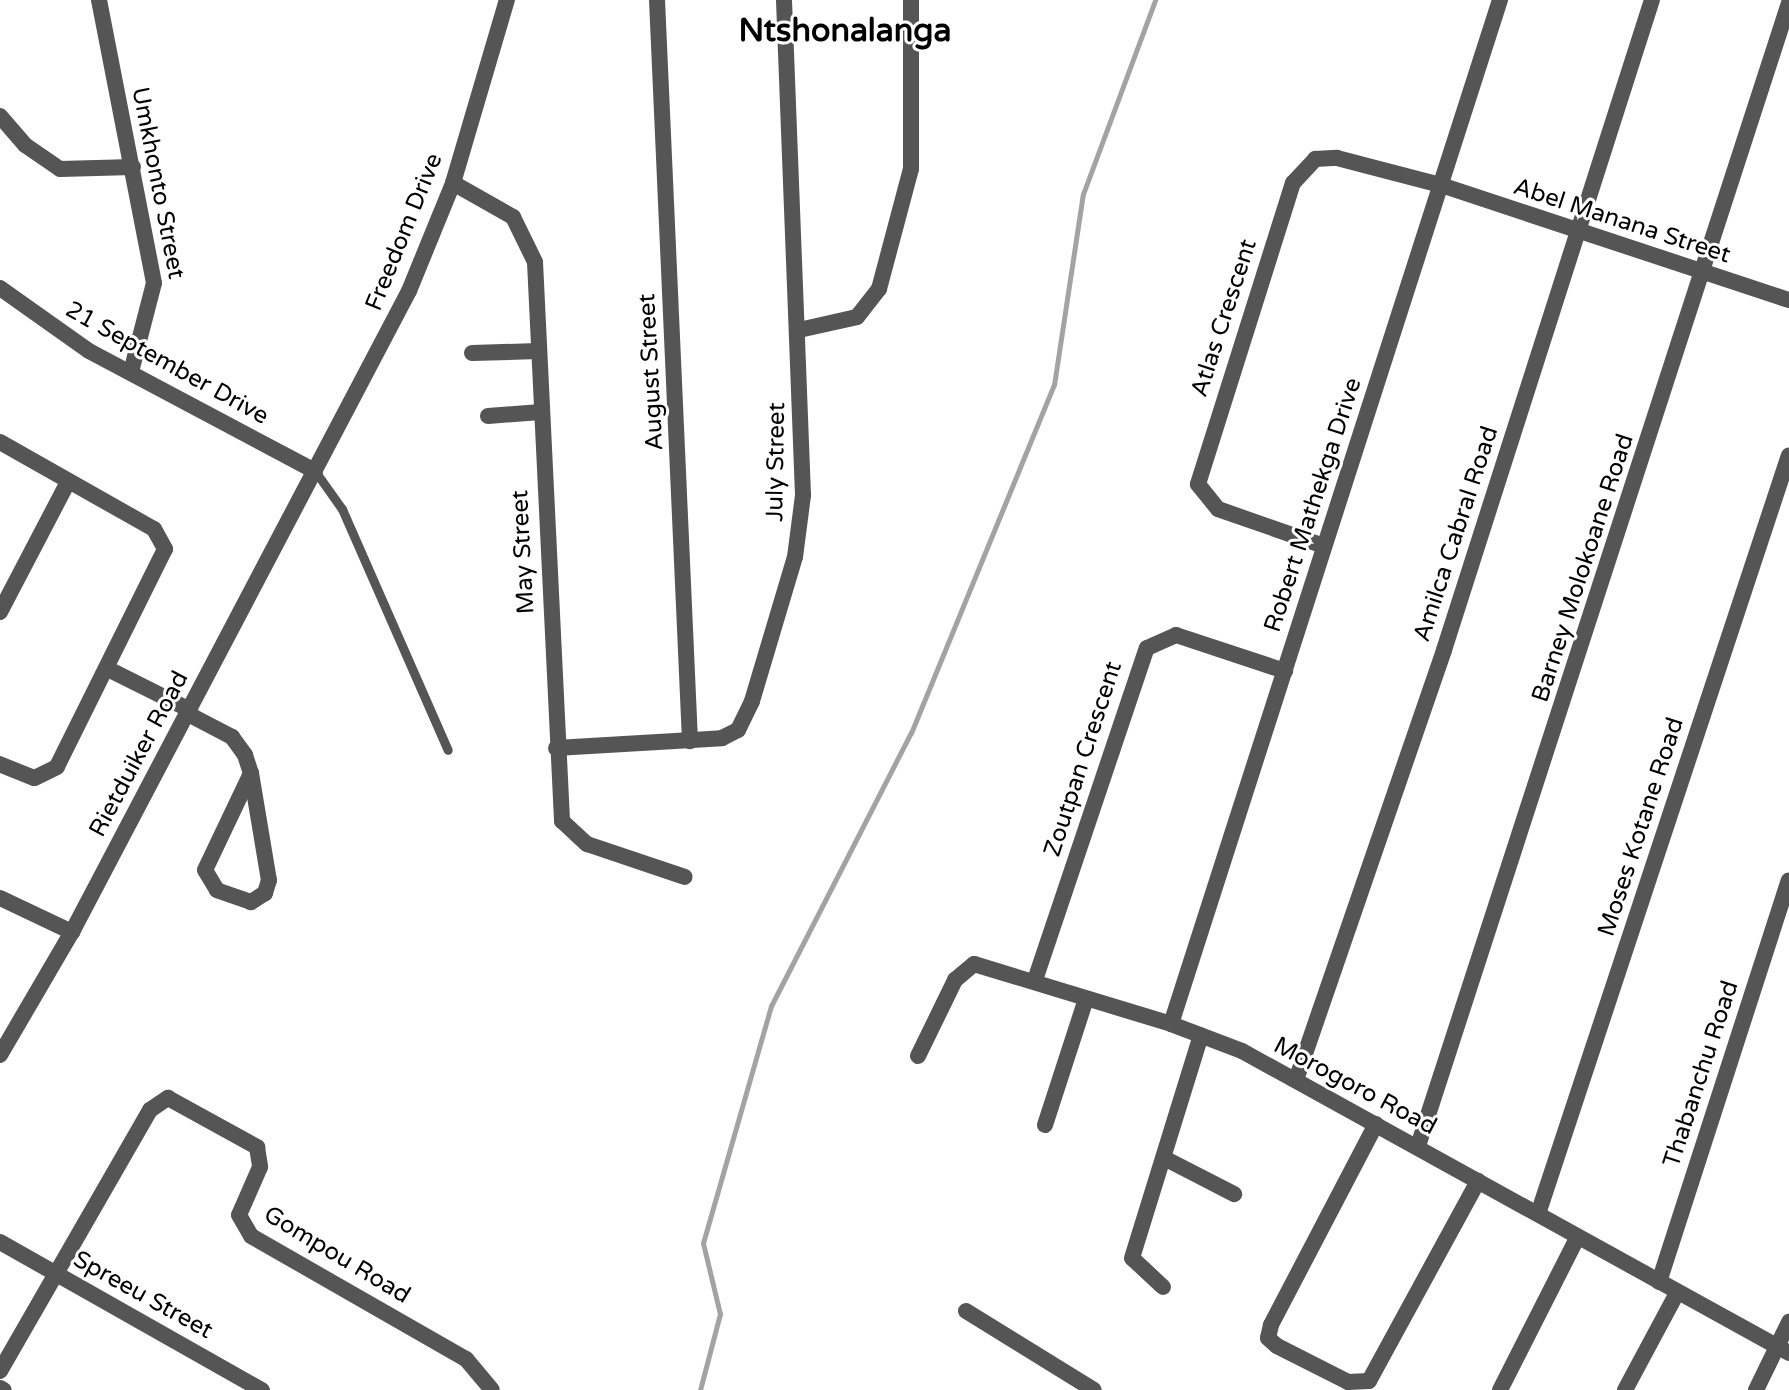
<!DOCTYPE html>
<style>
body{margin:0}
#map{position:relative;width:1789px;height:1390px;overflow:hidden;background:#fff;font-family:"Varela Round",sans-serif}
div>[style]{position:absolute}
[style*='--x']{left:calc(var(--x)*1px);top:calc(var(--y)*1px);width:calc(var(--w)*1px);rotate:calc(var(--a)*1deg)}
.stream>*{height:5px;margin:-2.5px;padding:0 2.5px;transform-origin:2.5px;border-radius:2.5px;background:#a3a3a3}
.service>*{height:9px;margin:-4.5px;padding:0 4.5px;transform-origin:4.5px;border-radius:4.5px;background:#555}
.minor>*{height:16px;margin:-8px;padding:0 8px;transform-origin:8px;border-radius:8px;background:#555}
.tertiary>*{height:16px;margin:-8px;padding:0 8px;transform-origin:8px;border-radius:8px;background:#555}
span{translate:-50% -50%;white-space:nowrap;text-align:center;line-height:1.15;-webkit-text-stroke:6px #fff;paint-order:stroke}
.street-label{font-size:24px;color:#000}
.district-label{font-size:32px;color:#000;font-weight:700}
</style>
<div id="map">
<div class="stream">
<div style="--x:700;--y:1390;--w:79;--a:-75.3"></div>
<div style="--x:720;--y:1314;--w:73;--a:-103.5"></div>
<div style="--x:703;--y:1243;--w:247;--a:-74"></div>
<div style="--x:771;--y:1006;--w:307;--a:-62.9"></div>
<div style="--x:911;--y:733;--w:376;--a:-67.7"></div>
<div style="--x:1054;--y:385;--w:193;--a:-81.4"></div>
<div style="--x:1083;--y:194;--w:207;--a:-69.6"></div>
</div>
<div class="service">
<div style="--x:315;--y:471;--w:47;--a:54.6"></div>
<div style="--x:342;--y:509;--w:263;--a:66.3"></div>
</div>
<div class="minor">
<div style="--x:99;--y:0;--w:288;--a:79"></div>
<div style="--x:154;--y:283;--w:92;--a:104.5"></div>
<div style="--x:657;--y:0;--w:742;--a:87.45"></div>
<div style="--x:0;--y:116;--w:38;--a:49"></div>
<div style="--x:25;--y:145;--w:42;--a:34.4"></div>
<div style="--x:60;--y:169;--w:73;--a:-1.6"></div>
<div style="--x:453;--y:183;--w:69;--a:29.5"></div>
<div style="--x:513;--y:217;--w:50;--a:63.9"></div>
<div style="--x:535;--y:262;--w:560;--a:87.23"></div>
<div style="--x:562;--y:821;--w:34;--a:43"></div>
<div style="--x:587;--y:844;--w:103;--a:18.6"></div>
<div style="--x:0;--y:288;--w:109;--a:35.3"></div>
<div style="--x:89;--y:351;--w:256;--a:28"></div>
<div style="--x:799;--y:330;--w:59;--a:-12.6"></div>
<div style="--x:857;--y:317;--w:36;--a:-52"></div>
<div style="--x:879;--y:289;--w:124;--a:-75.1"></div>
<div style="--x:911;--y:169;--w:169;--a:-90"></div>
<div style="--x:472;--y:353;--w:66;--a:-1.7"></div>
<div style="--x:488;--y:416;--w:53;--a:-4.3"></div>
<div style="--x:0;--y:442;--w:177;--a:29.5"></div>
<div style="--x:154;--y:529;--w:23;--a:61"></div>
<div style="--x:165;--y:549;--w:243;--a:116.4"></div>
<div style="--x:57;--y:767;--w:25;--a:154"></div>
<div style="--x:34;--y:778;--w:37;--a:-158"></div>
<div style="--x:1324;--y:546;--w:112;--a:-160.8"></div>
<div style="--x:1218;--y:509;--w:32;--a:-129"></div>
<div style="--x:1198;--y:484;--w:316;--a:-72.5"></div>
<div style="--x:1293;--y:183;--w:33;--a:-47"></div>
<div style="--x:1315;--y:159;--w:22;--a:-3"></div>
<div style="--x:1337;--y:158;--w:107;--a:14.6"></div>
<div style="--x:1441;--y:185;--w:367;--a:18.3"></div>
<div style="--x:0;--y:612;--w:147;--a:-62.4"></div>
<div style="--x:108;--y:669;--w:92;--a:26.6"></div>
<div style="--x:188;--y:714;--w:50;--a:27.6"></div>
<div style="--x:232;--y:737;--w:22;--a:54"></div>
<div style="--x:245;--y:755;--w:19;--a:72"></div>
<div style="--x:251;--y:773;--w:109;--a:80.5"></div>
<div style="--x:269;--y:880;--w:14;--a:107"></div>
<div style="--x:265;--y:893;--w:17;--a:147"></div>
<div style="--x:251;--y:902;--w:36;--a:-161"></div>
<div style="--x:217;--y:890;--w:23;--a:-121"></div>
<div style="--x:205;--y:870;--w:107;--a:-64.6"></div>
<div style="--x:556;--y:748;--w:166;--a:-3.4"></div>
<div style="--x:722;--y:738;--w:18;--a:-27"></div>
<div style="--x:738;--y:730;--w:32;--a:-64"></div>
<div style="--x:752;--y:701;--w:150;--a:-73.4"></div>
<div style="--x:795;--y:557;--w:63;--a:-82.6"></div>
<div style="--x:803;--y:495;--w:495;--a:-92.2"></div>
<div style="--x:0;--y:898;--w:80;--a:25.3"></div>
<div style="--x:1035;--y:980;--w:350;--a:-71.4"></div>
<div style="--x:1147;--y:648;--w:32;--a:-24"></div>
<div style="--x:1176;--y:635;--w:115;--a:18.3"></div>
<div style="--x:1171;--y:1024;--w:1076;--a:-72.19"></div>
<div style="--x:918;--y:1056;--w:85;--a:-64"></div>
<div style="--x:955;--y:980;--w:25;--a:-40"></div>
<div style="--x:974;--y:964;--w:206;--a:16.9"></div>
<div style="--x:1171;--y:1024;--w:76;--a:20.8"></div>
<div style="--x:1242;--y:1051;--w:625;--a:28.9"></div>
<div style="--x:1296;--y:1080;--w:455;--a:-71"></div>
<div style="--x:1444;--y:650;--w:682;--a:-72.26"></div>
<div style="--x:1376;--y:1124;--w:227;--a:117.6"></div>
<div style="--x:1271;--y:1325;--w:13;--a:103"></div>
<div style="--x:1268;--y:1338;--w:12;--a:42"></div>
<div style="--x:1277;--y:1346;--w:80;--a:26.9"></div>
<div style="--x:1348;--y:1382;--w:21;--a:-3"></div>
<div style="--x:1369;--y:1381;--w:228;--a:-61.4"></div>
<div style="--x:1045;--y:1125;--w:133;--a:-72"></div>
<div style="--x:1418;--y:1146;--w:1202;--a:-72.02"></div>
<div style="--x:1164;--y:1158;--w:79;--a:27.2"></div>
<div style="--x:1538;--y:1214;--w:799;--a:-71.7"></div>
<div style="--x:0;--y:1242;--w:301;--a:29.5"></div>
<div style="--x:1659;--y:1282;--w:422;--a:-72.1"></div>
<div style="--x:1163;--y:1287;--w:42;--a:-136.9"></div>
<div style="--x:1132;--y:1258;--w:233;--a:-72.8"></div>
<div style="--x:966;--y:1311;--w:150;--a:31.7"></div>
<div style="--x:0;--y:1371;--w:301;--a:-60.1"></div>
<div style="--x:150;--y:1110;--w:22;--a:-34"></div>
<div style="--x:168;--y:1098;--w:102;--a:28.8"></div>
<div style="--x:257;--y:1147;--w:20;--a:81"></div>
<div style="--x:260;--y:1167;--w:52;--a:113.6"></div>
<div style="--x:239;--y:1215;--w:24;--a:60"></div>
<div style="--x:251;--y:1236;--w:248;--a:29.8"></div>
<div style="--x:466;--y:1359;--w:40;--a:50"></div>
<div style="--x:0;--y:1388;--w:4;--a:27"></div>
<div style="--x:1500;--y:1390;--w:170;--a:-63.1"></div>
<div style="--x:1625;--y:1390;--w:110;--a:-61.8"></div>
<div style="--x:1756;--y:1390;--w:76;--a:-64.1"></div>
</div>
<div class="tertiary">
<div style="--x:0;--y:1055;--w:143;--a:-59.7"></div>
<div style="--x:72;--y:932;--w:724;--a:-62.27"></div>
<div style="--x:409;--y:291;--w:117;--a:-67.8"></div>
<div style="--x:453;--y:183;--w:191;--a:-73.6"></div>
</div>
<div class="street-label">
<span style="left:158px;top:183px;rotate:79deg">Umkhonto Street</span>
<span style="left:1622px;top:221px;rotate:18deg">Abel Manana Street</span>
<span style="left:404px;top:232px;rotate:-68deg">Freedom Drive</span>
<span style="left:1224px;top:318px;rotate:-72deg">Atlas Crescent</span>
<span style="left:167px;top:363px;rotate:29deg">21 September Drive</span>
<span style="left:651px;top:372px;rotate:-93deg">August Street</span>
<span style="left:776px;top:462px;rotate:-89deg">July Street</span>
<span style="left:1313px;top:505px;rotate:-72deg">Robert Mathekga Drive</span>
<span style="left:1456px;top:534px;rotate:-72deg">Amilca Cabral Road</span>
<span style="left:523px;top:552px;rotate:-93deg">May Street</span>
<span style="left:1583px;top:568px;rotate:-72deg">Barney Molokoane Road</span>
<span style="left:139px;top:754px;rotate:-62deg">Rietduiker Road</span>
<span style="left:1083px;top:759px;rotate:-72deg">Zoutpan Crescent</span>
<span style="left:1641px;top:827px;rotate:-72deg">Moses Kotane Road</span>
<span style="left:1701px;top:1074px;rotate:-72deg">Thabanchu Road</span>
<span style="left:1355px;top:1086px;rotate:28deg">Morogoro Road</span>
<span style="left:337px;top:1255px;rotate:31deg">Gompou Road</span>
<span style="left:143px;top:1295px;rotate:29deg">Spreeu Street</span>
</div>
<div class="district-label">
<span style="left:845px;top:31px">Ntshonalanga</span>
</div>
</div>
